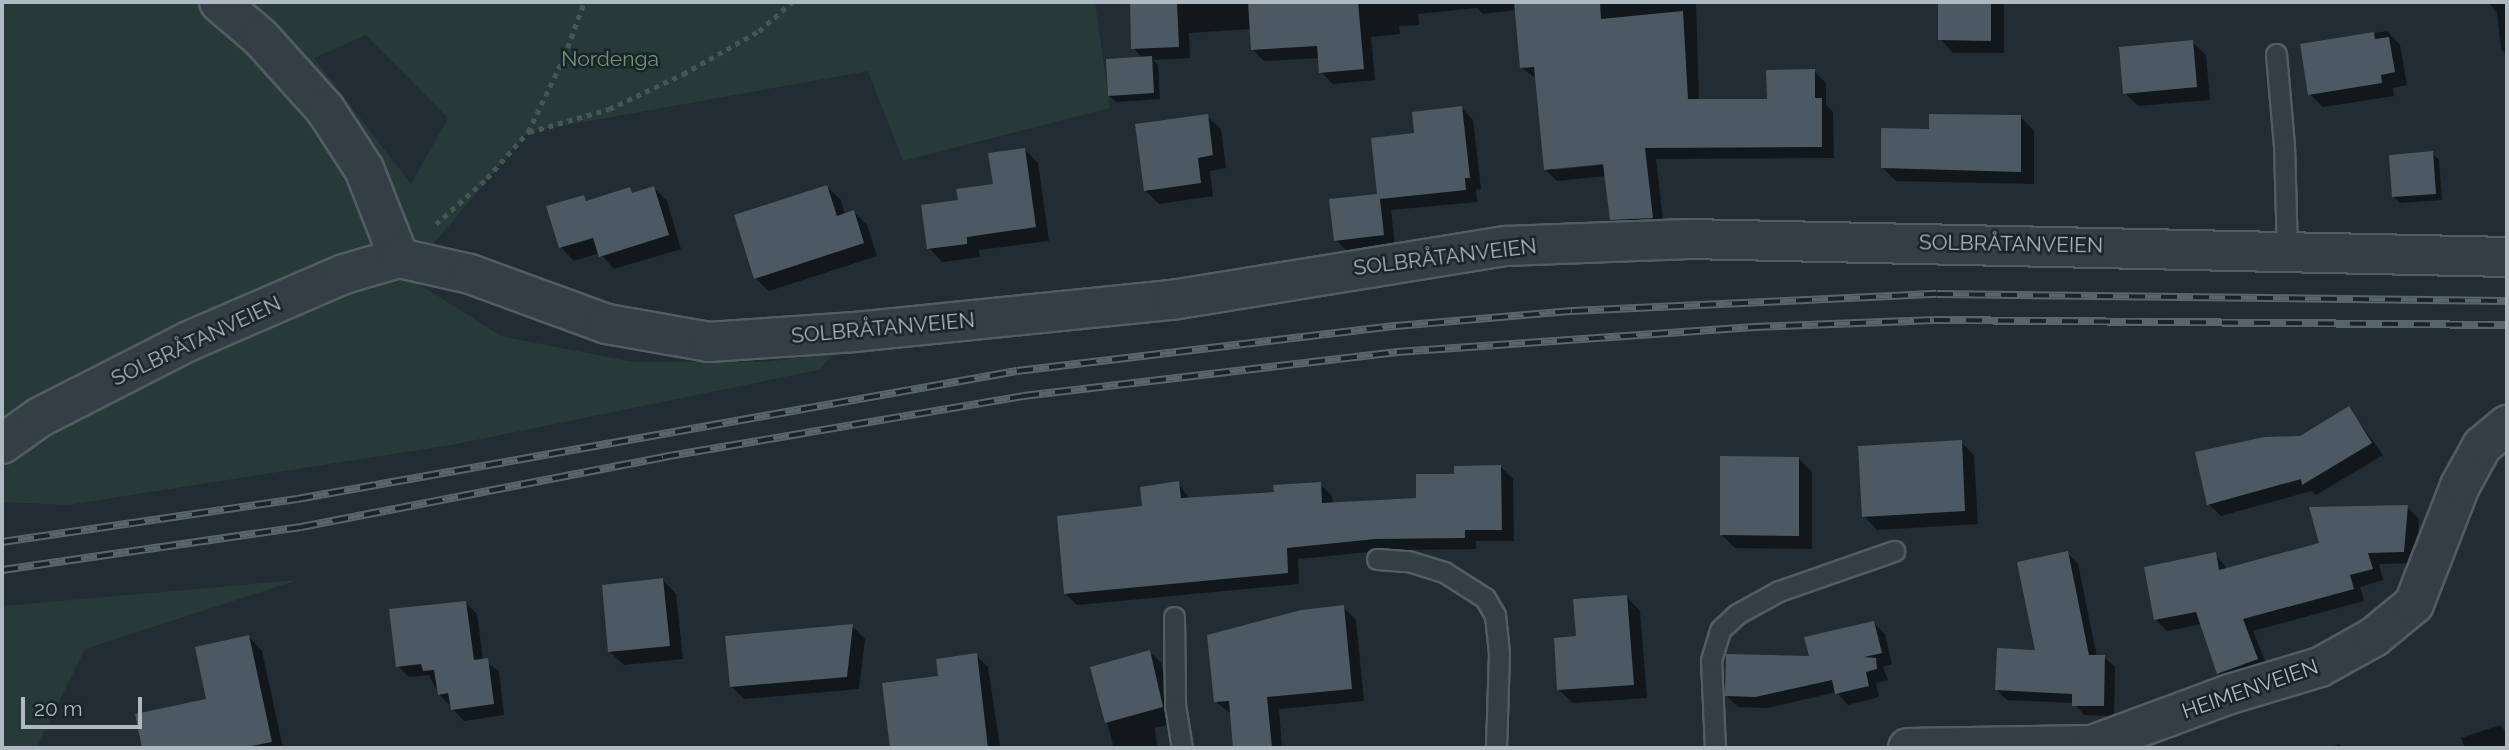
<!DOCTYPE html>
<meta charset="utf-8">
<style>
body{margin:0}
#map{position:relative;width:2509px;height:750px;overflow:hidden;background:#212c34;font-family:Raleway,sans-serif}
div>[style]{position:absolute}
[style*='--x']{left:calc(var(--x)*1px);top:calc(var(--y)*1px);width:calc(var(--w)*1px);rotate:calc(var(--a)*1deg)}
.green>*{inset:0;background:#273a37}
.shadow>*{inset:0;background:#0007}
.building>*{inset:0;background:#4c5962}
.path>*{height:4.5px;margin-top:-2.25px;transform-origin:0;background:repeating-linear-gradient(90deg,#445755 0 5px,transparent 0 10px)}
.roads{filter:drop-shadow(2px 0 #515c63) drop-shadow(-2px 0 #515c63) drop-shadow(0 2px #515c63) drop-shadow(0 -2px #515c63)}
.service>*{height:19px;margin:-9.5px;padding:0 9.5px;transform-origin:9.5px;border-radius:9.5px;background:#343e45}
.minor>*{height:38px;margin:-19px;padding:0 19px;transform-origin:19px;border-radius:19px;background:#343e45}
.rail>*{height:8px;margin-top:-4px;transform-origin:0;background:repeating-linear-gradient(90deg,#192329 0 16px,#58656d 0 32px);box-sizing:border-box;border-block:2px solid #58656d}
span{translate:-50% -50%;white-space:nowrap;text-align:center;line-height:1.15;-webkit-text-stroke:5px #192329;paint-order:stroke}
.park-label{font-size:21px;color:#709671}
.street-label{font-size:21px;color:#aeb9c2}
.frame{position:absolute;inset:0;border:4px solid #aeb9c2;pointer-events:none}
.scale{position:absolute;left:21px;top:697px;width:121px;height:32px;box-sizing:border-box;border:4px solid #aeb9c2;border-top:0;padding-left:9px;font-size:21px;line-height:24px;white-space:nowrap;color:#aeb9c2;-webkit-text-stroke:5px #192329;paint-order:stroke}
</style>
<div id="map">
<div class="green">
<div style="clip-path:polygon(evenodd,2px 2px,1095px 2px,1110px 108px,903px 161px,868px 71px,528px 132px,406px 276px,501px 336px,633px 362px,766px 362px,835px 353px,819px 370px,451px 445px,67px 505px,2px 502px,2px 2px,366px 35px,448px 118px,411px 184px,314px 58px,366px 35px)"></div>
<div style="clip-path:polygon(298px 580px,85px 649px,36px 748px,2px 748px,2px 606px)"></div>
</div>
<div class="shadow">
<div style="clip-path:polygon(evenodd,1131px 2px,1696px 2px,1699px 101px,1768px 100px,1814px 71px,1826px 83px,1826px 105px,1833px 112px,1834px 158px,1656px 159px,1664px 230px,1623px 231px,1611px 219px,1606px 176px,1557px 181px,1545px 169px,1537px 79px,1522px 68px,1516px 10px,1483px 14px,1477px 8px,1418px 14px,1419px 25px,1399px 26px,1400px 34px,1371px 37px,1375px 80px,1333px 84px,1321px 72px,1320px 58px,1264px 61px,1252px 49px,1251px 29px,1189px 33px,1190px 58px,1153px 60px,1158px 65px,1160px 99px,1116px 102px,1109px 95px,1144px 59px,1133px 48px,1131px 2px,1612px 161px,1612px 164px,1553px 170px,1553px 167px,1612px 161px)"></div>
<div style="clip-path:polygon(1940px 2px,2004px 2px,2004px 53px,1953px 53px,1940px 39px)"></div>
<div style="clip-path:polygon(2488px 2px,2507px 2px,2507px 55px,2501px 49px,2497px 13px)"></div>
<div style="clip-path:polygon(2387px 31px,2400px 45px,2407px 85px,2393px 88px,2394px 96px,2323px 107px,2310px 94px,2302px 46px)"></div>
<div style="clip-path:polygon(2192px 42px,2206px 55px,2210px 100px,2138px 106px,2125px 93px)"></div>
<div style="clip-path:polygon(1462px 108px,1473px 120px,1481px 189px,1476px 190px,1477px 202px,1391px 210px,1395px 246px,1348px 252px,1336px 240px)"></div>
<div style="clip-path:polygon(1207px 116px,1221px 129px,1226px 168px,1210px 171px,1213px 196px,1159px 204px,1145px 190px)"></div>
<div style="clip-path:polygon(2021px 117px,2034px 131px,2034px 184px,1896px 181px,1882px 167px,1930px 131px)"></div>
<div style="clip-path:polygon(1025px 150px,1038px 163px,1049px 241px,979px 250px,980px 257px,942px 262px,929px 248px,960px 201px,995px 186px)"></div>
<div style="clip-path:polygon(2432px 153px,2439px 160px,2442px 200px,2400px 203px,2393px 196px)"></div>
<div style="clip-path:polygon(827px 187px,841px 200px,845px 215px,854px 212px,867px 225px,877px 256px,769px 291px,755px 278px)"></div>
<div style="clip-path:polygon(654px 188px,667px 201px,681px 249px,614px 269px,600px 253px,574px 261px,561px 247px,583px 197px,588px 202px,629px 189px,634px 194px)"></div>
<div style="clip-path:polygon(2349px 408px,2383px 455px,2316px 495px,2311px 491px,2221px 516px,2209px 504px)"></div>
<div style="clip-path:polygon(1961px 442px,1974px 455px,1978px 524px,1877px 530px,1864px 516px)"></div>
<div style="clip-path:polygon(1799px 459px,1812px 472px,1812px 549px,1735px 548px,1721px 534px)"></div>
<div style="clip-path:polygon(1501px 467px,1513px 479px,1514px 541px,1476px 541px,1476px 549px,1388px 550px,1298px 559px,1299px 584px,1077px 605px,1065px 593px,1144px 507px,1178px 483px,1190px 499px,1276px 493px,1320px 484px,1332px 496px,1333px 504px,1418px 500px,1456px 475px)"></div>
<div style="clip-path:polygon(2407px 507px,2419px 519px,2416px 563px,2379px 564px,2383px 580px,2360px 587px,2364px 601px,2253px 631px,2269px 671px,2230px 685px,2218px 673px,2202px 624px,2167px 631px,2155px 619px,2215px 554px,2228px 570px,2321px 544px)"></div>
<div style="clip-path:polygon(2067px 553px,2078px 564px,2097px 657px,2104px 657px,2115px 667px,2114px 716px,2084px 715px,2074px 703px,2007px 700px,1997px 690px,2037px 652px)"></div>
<div style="clip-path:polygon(663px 580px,676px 594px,683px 659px,624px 665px,610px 652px)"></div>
<div style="clip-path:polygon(1627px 597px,1640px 611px,1647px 698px,1573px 703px,1559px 690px,1577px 638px)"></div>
<div style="clip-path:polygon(466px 603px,477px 614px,483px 660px,499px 671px,504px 715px,464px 721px,439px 694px,429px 675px,409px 677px,398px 666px)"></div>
<div style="clip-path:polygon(1343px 607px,1356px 620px,1364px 701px,1279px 709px,1282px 748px,1234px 748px,1231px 714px,1216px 702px)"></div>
<div style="clip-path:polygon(1874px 623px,1885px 634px,1892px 664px,1883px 667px,1888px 680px,1876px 683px,1879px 697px,1848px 705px,1837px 692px,1767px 708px,1738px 707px,1727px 696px,1811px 658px)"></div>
<div style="clip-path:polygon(852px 626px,865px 639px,859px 689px,744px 699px,731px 686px)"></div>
<div style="clip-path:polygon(249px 637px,262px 651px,283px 748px,144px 748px,137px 715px,208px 700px)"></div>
<div style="clip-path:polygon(1150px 652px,1161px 663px,1174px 723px,1155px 728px,1157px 748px,1114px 748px,1092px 668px)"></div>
<div style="clip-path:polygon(976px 655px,988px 667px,1000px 748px,949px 748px,940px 677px)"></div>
<div style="clip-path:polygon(2500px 725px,2507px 733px,2507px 748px,2465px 748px,2461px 738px)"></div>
<div style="clip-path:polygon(2339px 744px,2343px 748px,2328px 748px)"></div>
</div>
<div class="building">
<div style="clip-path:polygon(1130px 2px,1177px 2px,1179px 47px,1131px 49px)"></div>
<div style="clip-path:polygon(1248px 2px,1358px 2px,1364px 69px,1319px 73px,1317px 46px,1251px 50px)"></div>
<div style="clip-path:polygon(1514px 2px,1600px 2px,1601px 19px,1683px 11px,1688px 99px,1767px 99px,1766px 70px,1815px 69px,1815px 98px,1822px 98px,1822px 147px,1645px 148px,1653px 218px,1610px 220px,1603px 164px,1544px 170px,1534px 67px,1520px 68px)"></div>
<div style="clip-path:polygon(1938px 2px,1991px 2px,1991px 41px,1938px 40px)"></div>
<div style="clip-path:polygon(2374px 32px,2375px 39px,2389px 37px,2395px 72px,2381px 75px,2382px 83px,2308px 95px,2300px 44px)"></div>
<div style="clip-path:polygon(2193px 40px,2197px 87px,2123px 94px,2119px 47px)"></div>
<div style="clip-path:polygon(1152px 56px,1154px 93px,1108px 96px,1106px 59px)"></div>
<div style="clip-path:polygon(1462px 106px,1470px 178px,1465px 178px,1466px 190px,1380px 199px,1384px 235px,1334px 241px,1329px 199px,1377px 194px,1371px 138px,1414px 133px,1412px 112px)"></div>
<div style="clip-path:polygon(1208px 114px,1213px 155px,1198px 158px,1201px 183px,1144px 191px,1135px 124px)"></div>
<div style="clip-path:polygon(1929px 114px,2021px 115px,2021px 172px,1881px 168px,1881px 128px,1929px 129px)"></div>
<div style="clip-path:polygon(1025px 148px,1036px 227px,967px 237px,967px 244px,927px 249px,921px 205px,958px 200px,956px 189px,993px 184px,988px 153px)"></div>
<div style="clip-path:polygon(2433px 151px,2436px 194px,2392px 197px,2389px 155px)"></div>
<div style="clip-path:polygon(827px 185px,837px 216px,854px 210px,864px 243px,754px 279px,734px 215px)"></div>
<div style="clip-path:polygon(654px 186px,669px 235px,599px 257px,593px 238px,559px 248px,546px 206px,584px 195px,586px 201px,630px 187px,632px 193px)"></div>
<div style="clip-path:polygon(2349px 406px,2372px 443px,2302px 485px,2301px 479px,2207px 505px,2195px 452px,2264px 437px,2300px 436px)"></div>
<div style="clip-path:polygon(1962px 440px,1965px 511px,1862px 517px,1858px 446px)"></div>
<div style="clip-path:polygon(1720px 456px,1799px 457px,1799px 536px,1720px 535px)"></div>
<div style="clip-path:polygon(1501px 465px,1502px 530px,1465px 530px,1465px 538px,1375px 539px,1287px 548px,1288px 573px,1064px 594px,1057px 516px,1142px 506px,1140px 487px,1179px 481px,1181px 498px,1274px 492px,1273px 485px,1321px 482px,1322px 503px,1416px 498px,1416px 474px,1454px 474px,1454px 466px)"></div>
<div style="clip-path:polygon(2408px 505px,2404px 552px,2368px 553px,2373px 569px,2350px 575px,2354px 589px,2243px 619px,2258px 659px,2217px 674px,2196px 612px,2154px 620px,2144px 567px,2216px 552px,2219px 570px,2319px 543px,2309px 507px)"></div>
<div style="clip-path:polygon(2068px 551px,2089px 655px,2105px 655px,2104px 706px,2072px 706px,2072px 694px,1995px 690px,1997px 648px,2035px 650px,2017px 562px)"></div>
<div style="clip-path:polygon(663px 578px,670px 646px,608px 652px,602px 585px)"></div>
<div style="clip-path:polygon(1627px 595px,1634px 685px,1557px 690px,1554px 638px,1576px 636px,1573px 599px)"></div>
<div style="clip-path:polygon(466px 601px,474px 660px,488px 658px,494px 704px,451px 710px,448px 693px,438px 695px,434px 670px,423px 671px,421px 664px,396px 667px,389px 609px)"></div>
<div style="clip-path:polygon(1344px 605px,1352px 689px,1267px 697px,1272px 748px,1233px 748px,1229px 701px,1214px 702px,1207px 635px,1301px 610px)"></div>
<div style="clip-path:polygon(1874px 621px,1882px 653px,1864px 657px,1876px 658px,1877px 669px,1866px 672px,1869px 686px,1835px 694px,1832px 680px,1755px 697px,1725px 696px,1726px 654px,1809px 656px,1804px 637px)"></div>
<div style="clip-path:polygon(853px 624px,847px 677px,730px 687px,725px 636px)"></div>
<div style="clip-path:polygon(249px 635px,272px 742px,240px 748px,142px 748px,135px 714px,206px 699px,195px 647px)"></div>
<div style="clip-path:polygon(1150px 650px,1163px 707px,1105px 723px,1090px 667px)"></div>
<div style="clip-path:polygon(977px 653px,988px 748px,890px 748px,882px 683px,938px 676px,936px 659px)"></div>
</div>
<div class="path">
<div style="--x:529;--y:132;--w:83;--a:-16"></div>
<div style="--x:609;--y:109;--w:82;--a:-25.3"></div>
<div style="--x:683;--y:74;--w:87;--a:-29.5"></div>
<div style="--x:759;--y:31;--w:44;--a:-41.3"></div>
<div style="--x:436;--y:224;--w:69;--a:-42"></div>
<div style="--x:487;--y:178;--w:62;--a:-48.3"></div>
<div style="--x:528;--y:132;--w:83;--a:-64.4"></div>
<div style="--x:564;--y:57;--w:59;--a:-70"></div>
</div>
<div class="roads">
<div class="service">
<div style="--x:2276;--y:54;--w:91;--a:85"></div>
<div style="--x:2284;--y:145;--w:106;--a:88.4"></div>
<div style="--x:1377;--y:559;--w:31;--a:4"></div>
<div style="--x:1408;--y:561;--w:38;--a:17"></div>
<div style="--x:1444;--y:572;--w:49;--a:32.4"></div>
<div style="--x:1485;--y:598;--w:20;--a:60"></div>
<div style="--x:1495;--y:615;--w:38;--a:84"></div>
<div style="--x:1499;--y:653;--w:95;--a:91.8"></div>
<div style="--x:1174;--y:617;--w:88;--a:89.3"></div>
<div style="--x:1175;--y:705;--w:44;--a:80.8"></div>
<div style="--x:1715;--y:748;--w:88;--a:-92.6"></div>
<div style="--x:1711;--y:660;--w:31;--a:-73"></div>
<div style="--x:1720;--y:630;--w:23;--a:-43"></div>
<div style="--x:1737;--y:614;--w:48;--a:-28.7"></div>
<div style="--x:1779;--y:591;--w:122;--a:-19.2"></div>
</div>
<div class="minor">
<div style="--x:219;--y:2;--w:55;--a:40.6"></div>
<div style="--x:261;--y:38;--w:96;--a:48"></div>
<div style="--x:325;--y:109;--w:72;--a:57"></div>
<div style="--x:364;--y:169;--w:96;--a:68.5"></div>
<div style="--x:2;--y:444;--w:47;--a:-35.4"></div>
<div style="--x:40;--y:417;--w:167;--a:-27"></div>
<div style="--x:189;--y:341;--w:169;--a:-23.4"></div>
<div style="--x:344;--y:274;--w:57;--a:-16.2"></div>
<div style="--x:399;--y:258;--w:73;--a:12.7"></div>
<div style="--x:470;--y:274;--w:146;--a:20.1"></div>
<div style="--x:607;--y:324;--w:104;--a:10"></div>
<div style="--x:709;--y:342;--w:146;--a:-3.9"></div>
<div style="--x:855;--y:332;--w:319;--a:-5.8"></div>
<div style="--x:1172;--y:300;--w:339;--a:-9.2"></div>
<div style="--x:1507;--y:246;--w:182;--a:-2.2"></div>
<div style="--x:1689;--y:239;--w:818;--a:1.26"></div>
<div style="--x:1908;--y:748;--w:184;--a:-0.9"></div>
<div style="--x:2092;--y:745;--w:147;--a:-20.3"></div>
<div style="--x:2230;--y:694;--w:94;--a:-16.7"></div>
<div style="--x:2320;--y:667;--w:62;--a:-29.1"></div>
<div style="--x:2374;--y:637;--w:52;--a:-39.5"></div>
<div style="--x:2414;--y:604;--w:127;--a:-68.7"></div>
<div style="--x:2460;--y:486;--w:46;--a:-61.2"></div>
<div style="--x:2482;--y:446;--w:33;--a:-40"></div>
</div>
</div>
<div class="rail">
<div style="--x:2;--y:542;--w:298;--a:-8.3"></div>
<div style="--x:297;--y:499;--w:731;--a:-10.08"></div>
<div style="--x:1017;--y:371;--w:382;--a:-6.8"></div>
<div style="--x:1396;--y:326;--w:177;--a:-4.9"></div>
<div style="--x:1572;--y:311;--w:365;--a:-2.7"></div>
<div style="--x:1937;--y:294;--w:570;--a:0.7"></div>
<div style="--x:2;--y:570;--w:302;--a:-8.2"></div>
<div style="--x:301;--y:527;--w:369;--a:-10.9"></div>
<div style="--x:663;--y:457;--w:365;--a:-9.6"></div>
<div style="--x:1023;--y:396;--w:377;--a:-6.7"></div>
<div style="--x:1397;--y:352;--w:358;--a:-4"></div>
<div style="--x:1754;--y:327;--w:180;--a:-2.2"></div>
<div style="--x:1934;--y:320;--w:573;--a:0.5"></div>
</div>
<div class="park-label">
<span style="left:610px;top:59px">Nordenga</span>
</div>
<div class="street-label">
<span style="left:2011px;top:244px;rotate:1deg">SOLBRÅTANVEIEN</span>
<span style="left:1445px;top:257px;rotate:-7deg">SOLBRÅTANVEIEN</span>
<span style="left:883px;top:328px;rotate:-5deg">SOLBRÅTANVEIEN</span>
<span style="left:196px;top:341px;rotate:-25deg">SOLBRÅTANVEIEN</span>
<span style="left:2250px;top:689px;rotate:-19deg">HEIMENVEIEN</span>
</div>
<div class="frame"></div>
<div class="scale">20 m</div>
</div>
